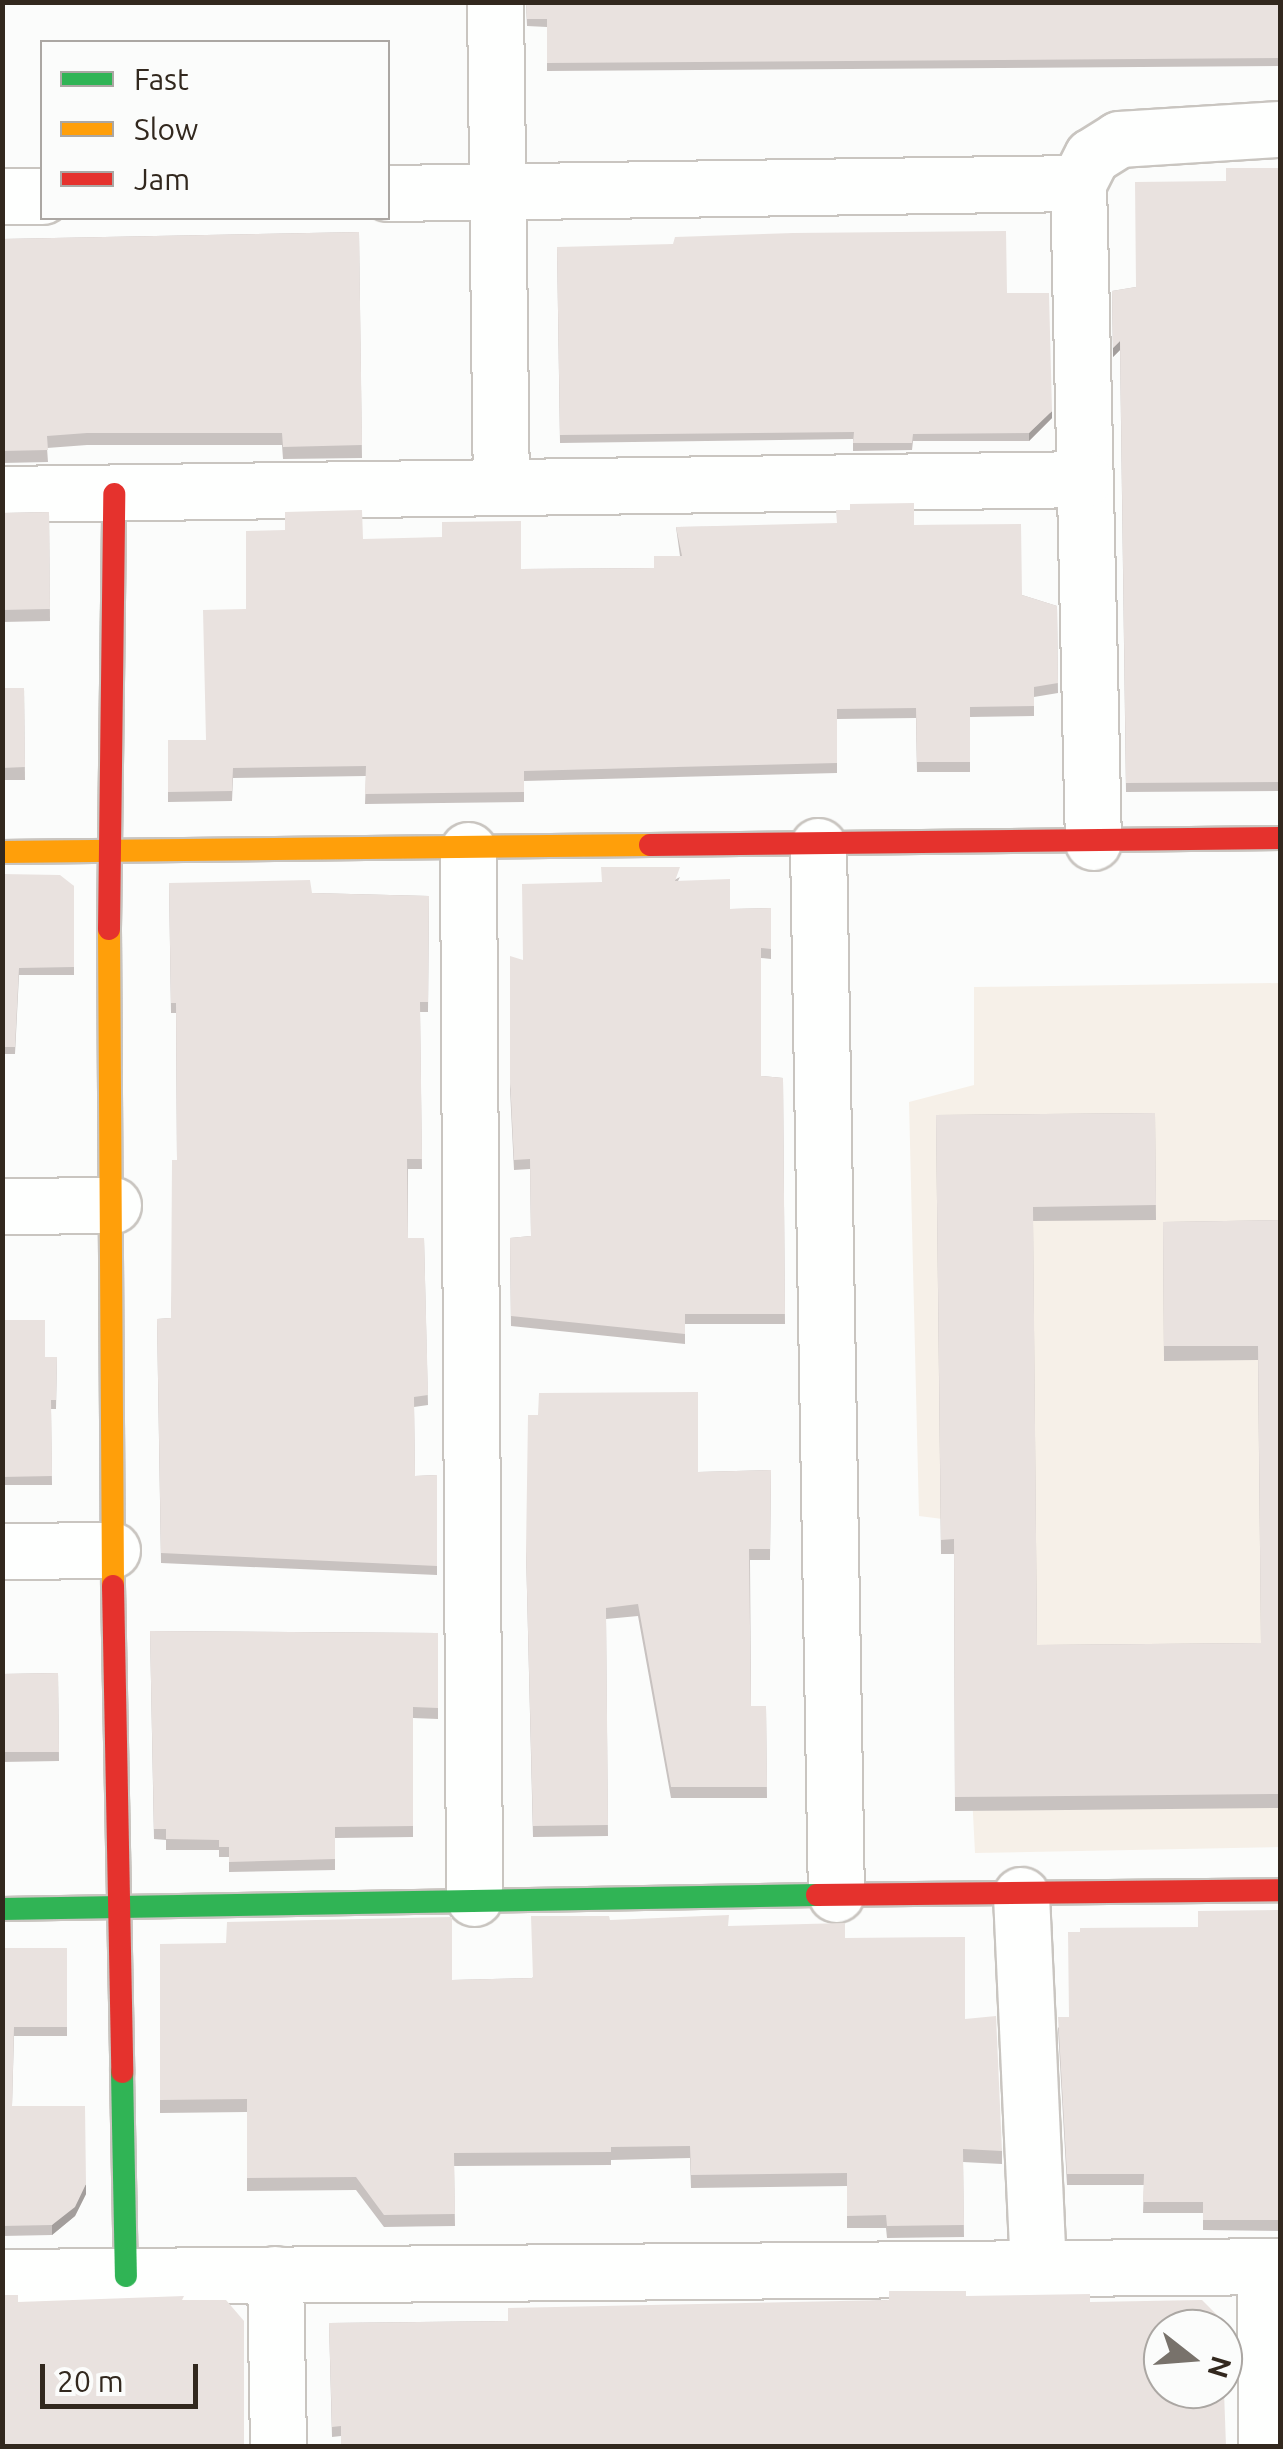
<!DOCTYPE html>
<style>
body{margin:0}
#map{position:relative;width:1283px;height:2449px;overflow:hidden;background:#fbfcfb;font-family:Ubuntu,sans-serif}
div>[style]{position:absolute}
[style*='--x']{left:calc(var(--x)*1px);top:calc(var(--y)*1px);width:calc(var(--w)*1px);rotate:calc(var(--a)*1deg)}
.built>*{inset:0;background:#f6f0e8}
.roads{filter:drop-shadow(2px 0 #c9c5c0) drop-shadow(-2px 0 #c9c5c0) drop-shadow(0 2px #c9c5c0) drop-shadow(0 -2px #c9c5c0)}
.street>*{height:55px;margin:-27.5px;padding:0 27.5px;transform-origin:27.5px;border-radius:27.5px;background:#fefffe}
.fast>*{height:22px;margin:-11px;padding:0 11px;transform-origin:11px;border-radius:11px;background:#30b455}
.slow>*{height:22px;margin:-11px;padding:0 11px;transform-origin:11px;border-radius:11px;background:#ff9f0a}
.jam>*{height:22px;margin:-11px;padding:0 11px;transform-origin:11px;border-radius:11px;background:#e5322d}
.wall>*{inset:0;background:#c8c2c0}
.shaded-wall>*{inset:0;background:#a39e9c}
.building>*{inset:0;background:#e9e2df}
span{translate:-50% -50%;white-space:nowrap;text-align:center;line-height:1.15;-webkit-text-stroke:8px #fbfcfb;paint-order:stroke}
.frame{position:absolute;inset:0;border:5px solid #32281e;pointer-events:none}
.legend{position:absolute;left:40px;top:40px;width:350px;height:180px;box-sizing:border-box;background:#fbfcfb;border:2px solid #aba7a3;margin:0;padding:12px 18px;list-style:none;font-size:30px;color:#32281e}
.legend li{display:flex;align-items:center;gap:20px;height:50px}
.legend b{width:50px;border:2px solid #aba7a3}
.north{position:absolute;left:1143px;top:2309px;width:100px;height:100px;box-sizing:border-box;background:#fbfcfb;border:2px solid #aba7a3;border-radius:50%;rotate:107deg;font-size:28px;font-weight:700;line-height:40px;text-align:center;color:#32281e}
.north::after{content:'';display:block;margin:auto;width:35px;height:45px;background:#78726b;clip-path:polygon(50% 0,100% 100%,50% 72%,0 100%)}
.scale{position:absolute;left:40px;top:2364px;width:158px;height:45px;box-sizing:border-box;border:5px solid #32281e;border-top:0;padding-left:12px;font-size:30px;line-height:35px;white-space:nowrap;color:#32281e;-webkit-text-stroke:8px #fbfcfb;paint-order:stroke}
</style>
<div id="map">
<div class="built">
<div style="clip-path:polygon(1280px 983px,1280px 1847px,975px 1853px,958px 1521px,919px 1516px,909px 1102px,974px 1085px,974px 987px)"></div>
</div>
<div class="roads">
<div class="street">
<div style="--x:495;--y:2;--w:485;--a:89.3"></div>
<div style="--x:1078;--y:183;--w:659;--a:88.7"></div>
<div style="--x:388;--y:193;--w:690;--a:-0.83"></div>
<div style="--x:1078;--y:183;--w:30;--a:-63"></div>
<div style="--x:1092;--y:156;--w:32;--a:-32"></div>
<div style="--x:1119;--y:139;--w:161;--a:-3.6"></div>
<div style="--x:2;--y:196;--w:40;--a:0"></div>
<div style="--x:2;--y:494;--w:1082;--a:-0.79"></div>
<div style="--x:818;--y:846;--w:1048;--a:89.02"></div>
<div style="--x:468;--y:850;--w:1048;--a:89.67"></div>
<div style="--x:2;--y:1206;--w:111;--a:-0.5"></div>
<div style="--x:2;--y:1551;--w:110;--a:-0.5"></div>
<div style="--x:1021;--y:1895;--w:372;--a:87.4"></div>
<div style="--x:1265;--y:2266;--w:180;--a:89.7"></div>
<div style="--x:275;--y:2274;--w:172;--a:89"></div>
<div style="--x:2;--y:2277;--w:1278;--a:-0.49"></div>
</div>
<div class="fast">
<div style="--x:2;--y:1909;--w:815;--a:-0.98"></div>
<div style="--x:122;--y:2072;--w:204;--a:88.9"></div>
</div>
<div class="slow">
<div style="--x:2;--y:852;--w:648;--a:-0.62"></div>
<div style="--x:109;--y:929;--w:657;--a:89.65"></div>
</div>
<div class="jam">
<div style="--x:650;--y:845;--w:630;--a:-0.64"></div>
<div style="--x:109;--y:929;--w:435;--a:-89.3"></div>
<div style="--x:113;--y:1586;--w:486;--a:88.9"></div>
<div style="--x:817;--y:1895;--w:463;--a:-0.6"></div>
</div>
</div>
<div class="wall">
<div style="clip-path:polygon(1280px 2px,1280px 66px,547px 71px,547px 27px,527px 26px,526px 3px)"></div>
<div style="clip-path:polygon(1280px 168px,1280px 791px,1126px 792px,1120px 350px,1113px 357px,1112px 291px,1136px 287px,1226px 181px)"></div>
<div style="clip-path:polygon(359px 232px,362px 458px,283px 459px,282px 445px,87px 445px,47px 448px,48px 462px,2px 463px,2px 239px)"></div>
<div style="clip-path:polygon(557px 247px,1007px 293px,1052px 418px,1029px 441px,913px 441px,912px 450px,853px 451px,853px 439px,560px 443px)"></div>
<div style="clip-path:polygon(49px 512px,50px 621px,2px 622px,2px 513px)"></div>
<div style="clip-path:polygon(914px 525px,1022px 595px,1057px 606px,1058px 693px,1034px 697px,1034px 716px,970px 717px,970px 772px,917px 772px,916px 718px,837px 719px,837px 773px,524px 781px,524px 802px,442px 803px,365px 804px,366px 776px,233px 778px,232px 801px,168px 802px,168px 740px,206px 740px,246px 609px,363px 539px,521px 569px,654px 568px,680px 556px,676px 527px)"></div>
<div style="clip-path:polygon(2px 688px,24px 688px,25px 780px,2px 780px)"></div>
<div style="clip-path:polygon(2px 874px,74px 886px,74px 975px,19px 975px,15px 1054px,2px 1054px)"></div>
<div style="clip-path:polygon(680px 877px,678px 881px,730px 909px,771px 908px,771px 959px,761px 958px,761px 1076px,783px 1078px,785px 1324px,685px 1324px,685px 1344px,511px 1326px,510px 1238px,531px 1236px,530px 1169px,514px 1170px,510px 1089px,523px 960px)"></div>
<div style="clip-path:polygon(169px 883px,312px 893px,429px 896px,428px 1012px,420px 1012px,422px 1169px,408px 1169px,408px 1238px,424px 1238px,428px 1405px,414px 1407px,415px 1476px,437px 1475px,437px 1575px,161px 1563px,157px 1319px,171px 1318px,177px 1160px,176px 1013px,171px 1013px)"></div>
<div style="clip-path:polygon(1155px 1113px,1156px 1220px,1033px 1221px,1037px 1645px,1261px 1643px,1258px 1360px,1164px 1361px,1163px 1222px,1280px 1220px,1280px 1808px,955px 1811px,954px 1554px,941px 1554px,936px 1115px)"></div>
<div style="clip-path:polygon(2px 1320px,45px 1357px,57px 1357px,56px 1409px,51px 1409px,52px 1485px,2px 1485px)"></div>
<div style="clip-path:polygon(771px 1470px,770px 1560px,750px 1560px,751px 1706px,766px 1706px,767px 1798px,671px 1798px,638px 1616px,606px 1619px,608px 1836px,533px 1837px,526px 1551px,698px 1472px)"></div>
<div style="clip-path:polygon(150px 1631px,438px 1633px,438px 1719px,413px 1718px,413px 1837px,335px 1838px,335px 1870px,229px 1872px,229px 1857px,219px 1857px,219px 1850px,166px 1850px,166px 1840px,154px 1839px)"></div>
<div style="clip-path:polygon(58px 1673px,59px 1761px,2px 1762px,2px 1674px)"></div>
<div style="clip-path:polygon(610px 1920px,728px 1926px,845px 1938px,965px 2019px,1002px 2151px,1002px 2164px,963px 2162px,964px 2237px,887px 2238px,886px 2228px,847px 2228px,847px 2186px,691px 2188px,690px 2158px,611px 2160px,611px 2165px,454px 2166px,455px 2226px,384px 2227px,356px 2190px,247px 2191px,247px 2112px,160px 2113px,160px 1944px,452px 1980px,532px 1978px)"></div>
<div style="clip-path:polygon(2px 1948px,67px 1948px,67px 2036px,14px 2036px,12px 2106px,86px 2194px,75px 2216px,52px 2235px,2px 2236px)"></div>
<div style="clip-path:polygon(1280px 1983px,1280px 2231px,1203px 2230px,1203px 2213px,1143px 2213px,1144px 2185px,1067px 2185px,1058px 2028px,1069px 2017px)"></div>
<div style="clip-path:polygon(966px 2291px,341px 2436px,332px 2437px,329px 2323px,508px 2321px,889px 2300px)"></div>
</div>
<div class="shaded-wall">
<div style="clip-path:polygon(1120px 341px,1120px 350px,1113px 357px,1113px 348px)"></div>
<div style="clip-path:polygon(1052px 411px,1052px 418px,1029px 441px,1029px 433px)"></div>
<div style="clip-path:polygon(86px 2184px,86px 2194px,75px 2216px,52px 2235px,52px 2225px)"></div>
</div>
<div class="building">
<div style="clip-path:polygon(1280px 2px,1280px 58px,547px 63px,547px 19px,527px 19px,526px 3px)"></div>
<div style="clip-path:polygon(1226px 168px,1280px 168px,1280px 782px,1126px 783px,1120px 341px,1113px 348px,1112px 291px,1136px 287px,1135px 182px,1226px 181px)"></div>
<div style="clip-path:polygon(1006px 231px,1007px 293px,1049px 293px,1052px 411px,1029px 433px,913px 434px,912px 443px,853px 443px,854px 432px,560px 435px,557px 247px,673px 244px,675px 237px,793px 233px)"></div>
<div style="clip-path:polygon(359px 232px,362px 445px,283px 447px,282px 433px,87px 433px,47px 436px,48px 450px,2px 451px,2px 239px)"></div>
<div style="clip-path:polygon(914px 503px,914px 525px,1021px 524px,1022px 595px,1057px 606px,1058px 683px,1034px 687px,1034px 706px,970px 707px,970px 762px,917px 762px,916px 708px,837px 709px,837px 763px,524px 771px,524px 792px,442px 793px,365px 794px,366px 766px,233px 768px,232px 791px,168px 792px,168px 740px,206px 740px,203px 610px,246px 609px,246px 531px,285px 530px,285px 512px,362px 510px,363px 539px,442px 537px,442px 522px,521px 521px,521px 569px,654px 568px,654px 556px,682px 556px,676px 527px,837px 523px,836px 510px,850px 510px,850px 504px)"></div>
<div style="clip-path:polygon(49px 512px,50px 609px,2px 610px,2px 513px)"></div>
<div style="clip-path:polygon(2px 688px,24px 688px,25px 767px,2px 768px)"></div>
<div style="clip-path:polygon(601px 867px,680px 867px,675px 881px,730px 879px,730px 909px,771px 908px,771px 949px,761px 948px,761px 1076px,783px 1078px,785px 1314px,685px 1314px,685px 1334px,511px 1316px,510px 1238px,531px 1236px,530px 1159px,514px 1160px,510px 1079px,510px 956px,523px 960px,522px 884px,602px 882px)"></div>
<div style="clip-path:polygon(2px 874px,60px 875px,74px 886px,74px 967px,19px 968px,15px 1047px,2px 1047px)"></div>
<div style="clip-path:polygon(310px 880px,312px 893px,429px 896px,428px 1002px,420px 1002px,422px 1159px,407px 1159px,408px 1238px,424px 1238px,428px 1395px,414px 1397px,415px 1476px,437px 1475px,437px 1566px,161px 1553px,157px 1319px,171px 1318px,172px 1160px,177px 1160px,176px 1003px,171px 1003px,169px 883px)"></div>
<div style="clip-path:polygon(1155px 1113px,1156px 1205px,1033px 1207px,1037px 1645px,1261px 1643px,1258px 1346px,1164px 1346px,1163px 1222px,1280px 1220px,1280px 1794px,955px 1797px,954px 1539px,941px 1540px,936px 1115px)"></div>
<div style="clip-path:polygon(2px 1320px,45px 1320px,45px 1357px,57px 1357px,56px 1400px,51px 1400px,52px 1476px,2px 1477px)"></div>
<div style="clip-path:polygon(698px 1392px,698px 1472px,771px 1470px,770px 1549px,749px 1549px,751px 1706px,766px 1706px,767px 1787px,671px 1787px,638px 1604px,606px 1608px,608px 1825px,533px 1826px,526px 1551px,528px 1415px,538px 1415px,539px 1393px)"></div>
<div style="clip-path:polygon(150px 1631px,438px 1633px,438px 1708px,413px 1707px,413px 1826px,335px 1827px,335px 1859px,229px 1862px,229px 1847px,219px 1847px,219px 1840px,166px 1839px,166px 1829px,154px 1829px)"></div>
<div style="clip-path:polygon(58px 1673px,59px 1752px,2px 1752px,2px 1674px)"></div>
<div style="clip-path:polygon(1278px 1910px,1279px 1983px,1280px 1983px,1280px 2220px,1203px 2220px,1203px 2202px,1143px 2202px,1144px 2174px,1067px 2174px,1058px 2017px,1069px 2017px,1068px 1932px,1080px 1932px,1080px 1928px,1198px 1927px,1198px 1911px)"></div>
<div style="clip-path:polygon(729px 1915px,728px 1926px,845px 1923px,845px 1938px,965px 1937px,965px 2019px,996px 2016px,1002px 2151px,963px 2149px,964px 2225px,887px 2226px,886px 2215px,847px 2216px,847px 2173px,691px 2175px,690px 2146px,611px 2147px,611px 2152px,454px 2153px,455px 2214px,384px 2215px,356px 2177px,247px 2178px,247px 2099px,160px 2100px,160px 1944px,226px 1943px,227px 1922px,452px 1917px,452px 1980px,533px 1978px,531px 1916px,609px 1916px,610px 1920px)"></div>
<div style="clip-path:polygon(2px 1948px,67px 1948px,67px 2027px,14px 2027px,12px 2106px,85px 2106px,86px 2184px,75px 2207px,52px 2225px,2px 2226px)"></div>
<div style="clip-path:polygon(889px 2291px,966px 2291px,966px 2296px,1090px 2294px,1090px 2302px,1202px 2300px,1221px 2319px,1222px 2329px,1163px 2329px,1163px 2389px,1223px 2389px,1223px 2364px,1226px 2446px,341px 2446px,341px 2426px,332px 2427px,329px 2323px,508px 2321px,508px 2308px,889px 2300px)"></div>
<div style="clip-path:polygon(2px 2295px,18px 2295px,18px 2302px,184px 2296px,182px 2300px,226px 2300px,244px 2321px,244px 2446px,2px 2446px)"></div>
</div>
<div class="frame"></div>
<ul class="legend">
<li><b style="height:12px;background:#30b455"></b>Fast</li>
<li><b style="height:12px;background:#ff9f0a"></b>Slow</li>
<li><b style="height:12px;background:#e5322d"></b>Jam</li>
</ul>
<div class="north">N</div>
<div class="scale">20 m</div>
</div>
